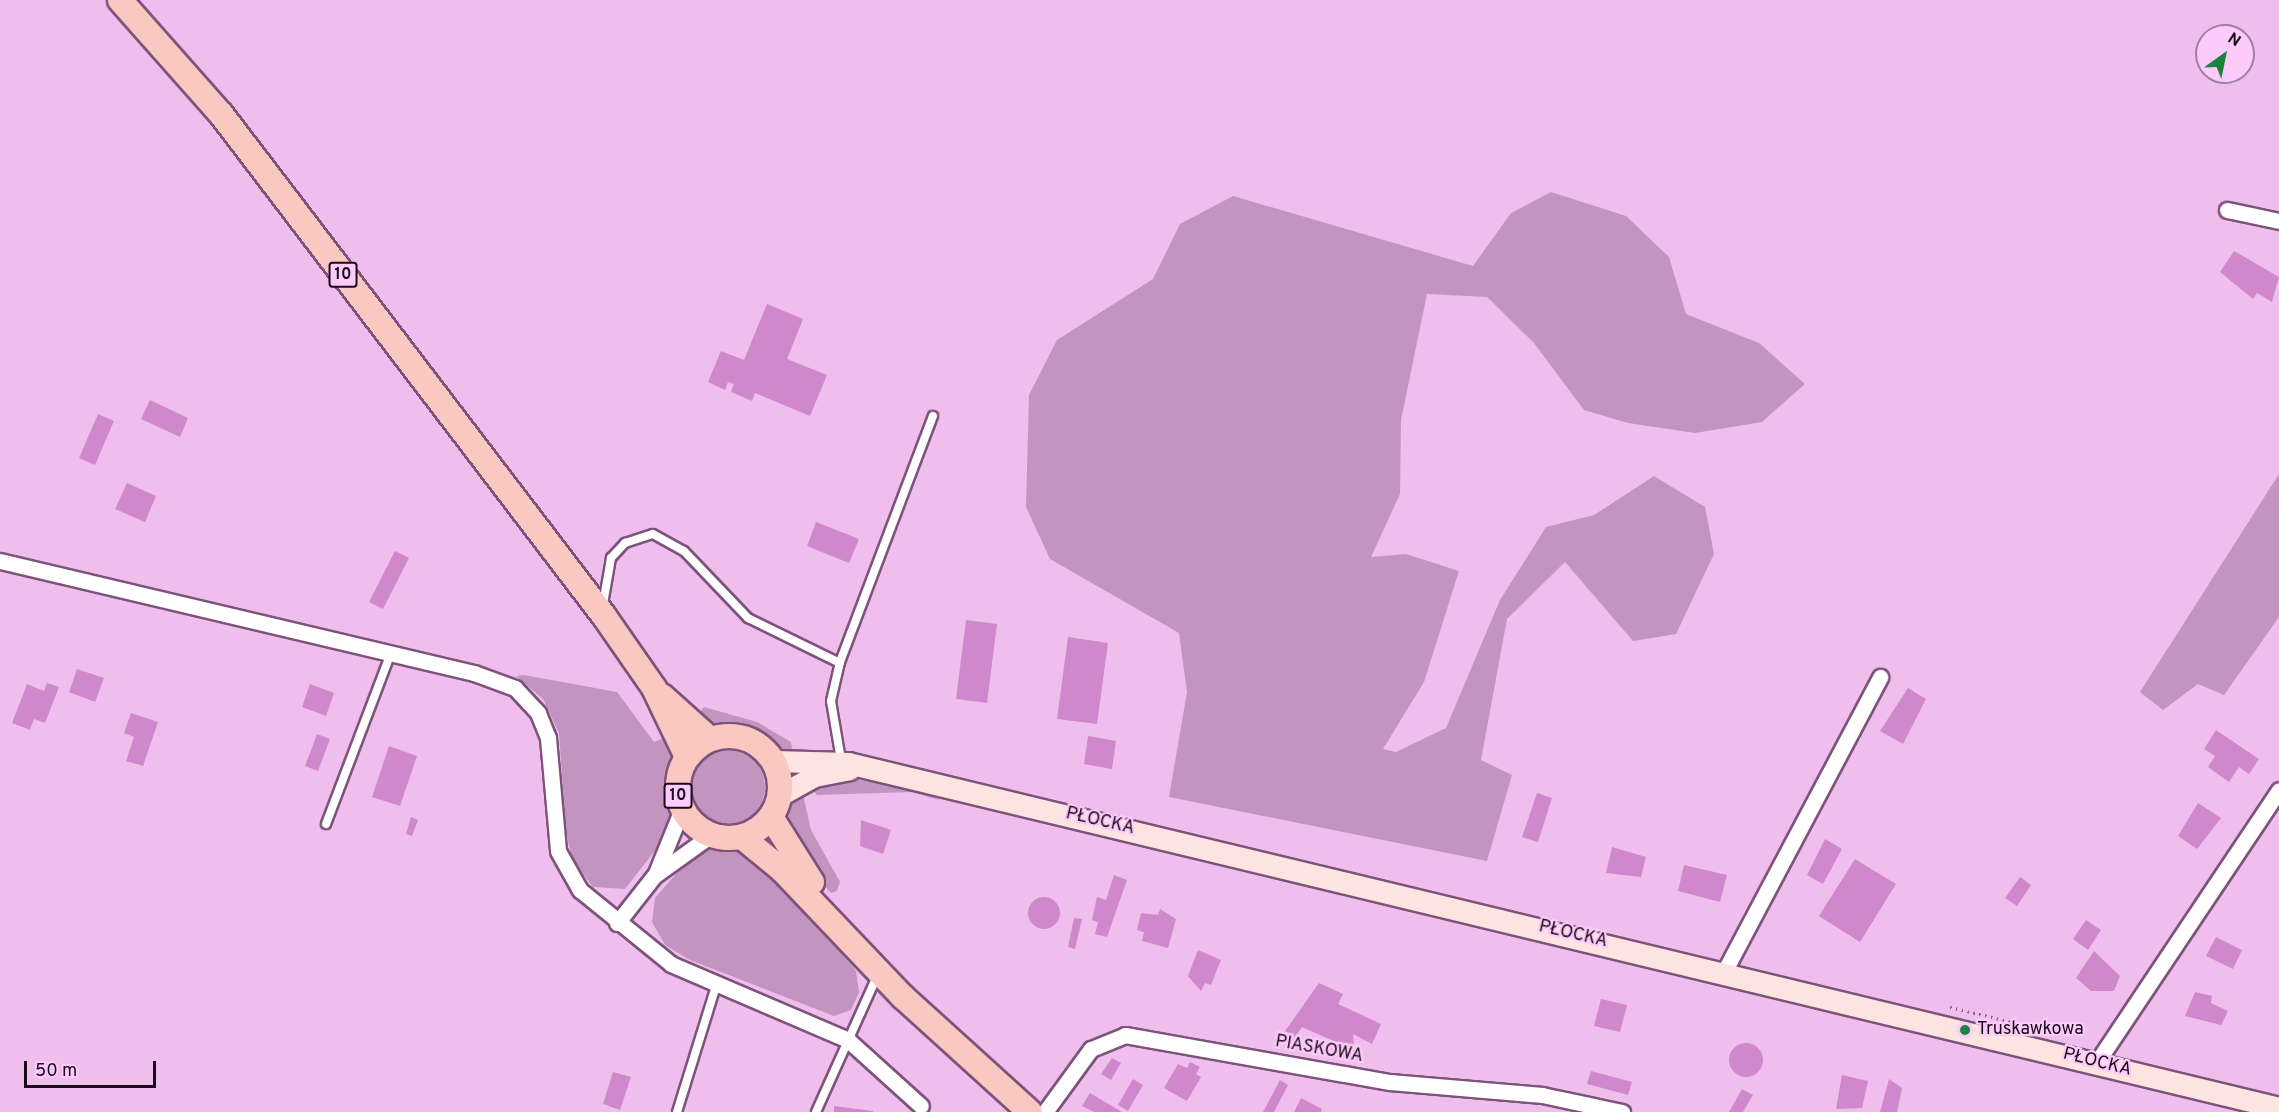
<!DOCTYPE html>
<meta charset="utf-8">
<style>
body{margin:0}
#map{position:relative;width:2279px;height:1112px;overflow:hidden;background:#efbeec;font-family:Overpass,sans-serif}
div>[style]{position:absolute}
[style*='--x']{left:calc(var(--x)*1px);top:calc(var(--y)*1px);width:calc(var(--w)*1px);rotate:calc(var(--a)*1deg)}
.green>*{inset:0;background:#c494c1}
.round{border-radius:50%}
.building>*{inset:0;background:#d088cd}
.path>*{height:3px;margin-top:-1.5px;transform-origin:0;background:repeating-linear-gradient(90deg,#886787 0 1.5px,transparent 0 6px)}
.roads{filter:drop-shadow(2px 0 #7d537b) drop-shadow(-2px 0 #7d537b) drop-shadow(0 2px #7d537b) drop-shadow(0 -2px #7d537b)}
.lane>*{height:8px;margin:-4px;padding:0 4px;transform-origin:4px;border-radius:4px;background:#fff}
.street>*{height:15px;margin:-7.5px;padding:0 7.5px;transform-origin:7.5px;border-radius:7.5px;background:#fff}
.secondary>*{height:21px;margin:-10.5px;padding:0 10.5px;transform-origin:10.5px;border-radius:10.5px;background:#fde4e0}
.primary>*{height:24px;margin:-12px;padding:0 12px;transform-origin:12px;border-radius:12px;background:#fbc8c1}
.primary>.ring{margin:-12px;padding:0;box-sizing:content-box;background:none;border:24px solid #fbc8c1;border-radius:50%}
.dots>*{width:16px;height:16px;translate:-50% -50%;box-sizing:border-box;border:3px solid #fccbf9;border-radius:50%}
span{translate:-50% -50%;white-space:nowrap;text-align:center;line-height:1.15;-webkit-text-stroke:4.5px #fccbf9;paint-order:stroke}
.shield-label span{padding:2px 4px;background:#fccbf9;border:2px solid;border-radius:4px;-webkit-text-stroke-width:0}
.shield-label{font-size:16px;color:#1a0a1a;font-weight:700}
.street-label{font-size:18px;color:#1a0a1a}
.poi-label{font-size:18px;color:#1a0a1a}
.left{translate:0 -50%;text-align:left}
.north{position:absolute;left:2195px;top:24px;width:60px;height:60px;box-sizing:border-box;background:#fccbf9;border:2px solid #a27ea0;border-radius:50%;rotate:33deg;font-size:16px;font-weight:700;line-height:24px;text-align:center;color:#1a0a1a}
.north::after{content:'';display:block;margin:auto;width:21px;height:27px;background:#1a843a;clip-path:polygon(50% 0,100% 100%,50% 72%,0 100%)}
.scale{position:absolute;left:24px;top:1061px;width:132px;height:27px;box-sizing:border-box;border:3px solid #1a0a1a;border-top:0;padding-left:8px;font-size:18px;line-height:21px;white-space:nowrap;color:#1a0a1a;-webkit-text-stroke:4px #fccbf9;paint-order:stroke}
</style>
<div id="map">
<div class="green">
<div style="clip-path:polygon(1551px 192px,1626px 216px,1669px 257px,1686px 314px,1759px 343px,1805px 384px,1762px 422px,1695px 433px,1628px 423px,1584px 410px,1534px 343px,1487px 297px,1427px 294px,1401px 420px,1400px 494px,1371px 557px,1406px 554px,1459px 571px,1424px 682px,1383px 749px,1396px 752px,1446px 728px,1500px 600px,1546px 527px,1594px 515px,1654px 476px,1705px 507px,1714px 554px,1676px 634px,1633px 641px,1565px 562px,1507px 619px,1481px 760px,1512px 775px,1487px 861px,1169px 797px,1187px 692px,1179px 633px,1050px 559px,1026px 507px,1029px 395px,1057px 340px,1153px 279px,1180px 224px,1233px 196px,1473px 266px,1511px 213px)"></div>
<div style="clip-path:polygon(2279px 474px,2279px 617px,2224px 695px,2198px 684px,2163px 710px,2140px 692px)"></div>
<div style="clip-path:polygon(524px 675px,617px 692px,654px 742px,668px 736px,673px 754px,667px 786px,671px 818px,661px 843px,625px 889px,593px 887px,573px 861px,566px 833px,559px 733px,543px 699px,516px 676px)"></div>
<div style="clip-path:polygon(704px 707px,757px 722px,791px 742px,793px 754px,748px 730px,712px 726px,696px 716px)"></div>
<div class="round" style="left:691px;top:750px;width:74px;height:74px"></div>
<div style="clip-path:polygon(848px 778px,916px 790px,942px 801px,912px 792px,817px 795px,810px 786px)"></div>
<div style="clip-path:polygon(802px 790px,811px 830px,840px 882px,837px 891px,831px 893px,809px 869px,782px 819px,788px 800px)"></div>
<div style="clip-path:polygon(712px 848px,743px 849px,792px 891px,856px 971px,859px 992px,851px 1010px,834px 1016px,690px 960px,665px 945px,652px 922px,655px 898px,689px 859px)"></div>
</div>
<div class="building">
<div style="clip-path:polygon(2234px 251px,2279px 277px,2272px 302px,2257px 293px,2253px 299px,2220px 272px)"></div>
<div style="clip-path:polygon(767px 304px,803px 319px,787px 359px,827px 375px,810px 416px,755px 393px,752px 401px,731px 392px,734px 384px,728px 382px,725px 390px,708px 382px,721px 351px,744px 360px)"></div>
<div style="clip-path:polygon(150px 400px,188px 418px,180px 437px,141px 419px)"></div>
<div style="clip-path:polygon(98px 414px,114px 421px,95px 465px,79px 458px)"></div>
<div style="clip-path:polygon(127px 483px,156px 496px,145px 522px,115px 509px)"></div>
<div style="clip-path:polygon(816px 522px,859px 539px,849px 563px,807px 546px)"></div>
<div style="clip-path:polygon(395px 551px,409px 558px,383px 609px,369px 602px)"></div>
<div style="clip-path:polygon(966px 620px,997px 624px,987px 703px,956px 699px)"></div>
<div style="clip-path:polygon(1068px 637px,1108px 643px,1097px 724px,1057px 719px)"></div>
<div style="clip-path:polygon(77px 669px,104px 678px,95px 702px,69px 692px)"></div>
<div style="clip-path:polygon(47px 683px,59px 687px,45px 723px,34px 719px,30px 730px,12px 723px,27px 684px,44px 691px)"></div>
<div style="clip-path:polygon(310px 684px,334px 693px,326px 716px,302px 707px)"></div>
<div style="clip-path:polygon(1908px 688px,1926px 699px,1903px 744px,1880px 731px)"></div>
<div style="clip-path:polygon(131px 713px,158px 722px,143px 766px,126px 761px,134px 737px,124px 733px)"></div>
<div style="clip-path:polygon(2216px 730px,2259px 759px,2249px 774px,2239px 767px,2229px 782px,2208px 767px,2215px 756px,2204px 749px)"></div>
<div style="clip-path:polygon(317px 734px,330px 739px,318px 771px,305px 766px)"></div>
<div style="clip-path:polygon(1088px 736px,1116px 741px,1112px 769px,1084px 764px)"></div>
<div style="clip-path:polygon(389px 746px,417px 756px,400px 806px,372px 797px)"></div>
<div style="clip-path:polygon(1537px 793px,1552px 798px,1538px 842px,1522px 837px)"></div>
<div style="clip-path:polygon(2198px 803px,2221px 818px,2197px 849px,2178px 836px)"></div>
<div style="clip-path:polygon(411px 817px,418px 820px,412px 836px,406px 834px)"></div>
<div style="clip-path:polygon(861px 820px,891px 830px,883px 854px,860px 846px)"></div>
<div style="clip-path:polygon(1825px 839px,1842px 849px,1823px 884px,1807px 875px)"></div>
<div style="clip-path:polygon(1612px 847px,1646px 857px,1641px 877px,1606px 873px)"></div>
<div style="clip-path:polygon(1855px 859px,1896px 884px,1860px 942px,1819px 916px)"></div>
<div style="clip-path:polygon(1684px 865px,1727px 875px,1720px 902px,1678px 891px)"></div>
<div style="clip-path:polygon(1114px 875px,1127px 880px,1107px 937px,1095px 934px,1098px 922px,1092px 920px,1097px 897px,1106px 900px)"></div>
<div style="clip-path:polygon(2020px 877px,2031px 885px,2017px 906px,2005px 898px)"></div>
<div class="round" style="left:1028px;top:897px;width:32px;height:32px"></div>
<div style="clip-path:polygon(1160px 909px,1176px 919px,1168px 948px,1142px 941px,1144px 932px,1137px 930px,1141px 913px,1158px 915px)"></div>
<div style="clip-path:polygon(1074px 918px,1082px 919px,1075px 949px,1068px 947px)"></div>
<div style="clip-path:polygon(2086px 920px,2101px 930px,2088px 950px,2073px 939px)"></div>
<div style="clip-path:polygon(2216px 937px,2242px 950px,2233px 969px,2206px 956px)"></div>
<div style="clip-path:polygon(1198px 950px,1221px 960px,1211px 985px,1205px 983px,1201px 991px,1188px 976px)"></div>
<div style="clip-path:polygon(2094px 951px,2120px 976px,2114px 991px,2091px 991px,2076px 978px)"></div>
<div style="clip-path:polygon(1319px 983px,1343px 994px,1338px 1004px,1381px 1024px,1372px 1044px,1353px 1034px,1354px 1047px,1347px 1047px,1302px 1027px,1295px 1037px,1285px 1031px)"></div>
<div style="clip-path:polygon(2195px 992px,2212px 996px,2211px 1003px,2228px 1011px,2221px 1025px,2185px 1016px)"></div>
<div style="clip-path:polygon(1601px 999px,1627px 1005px,1620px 1032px,1594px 1026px)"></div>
<div class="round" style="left:1729px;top:1043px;width:34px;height:34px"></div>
<div style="clip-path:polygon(1112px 1058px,1121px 1063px,1111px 1080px,1101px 1074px)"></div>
<div style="clip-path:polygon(1190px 1062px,1200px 1067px,1196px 1074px,1201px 1077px,1187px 1101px,1164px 1088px,1178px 1064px,1187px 1068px)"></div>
<div style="clip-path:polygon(1591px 1071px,1632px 1082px,1628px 1095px,1587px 1084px)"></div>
<div style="clip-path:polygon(613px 1072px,631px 1077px,620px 1110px,603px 1104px)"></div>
<div style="clip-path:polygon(1842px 1075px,1868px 1081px,1862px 1108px,1836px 1109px)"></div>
<div style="clip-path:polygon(1133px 1079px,1143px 1085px,1128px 1111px,1118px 1105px)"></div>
<div style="clip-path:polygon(1889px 1079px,1902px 1088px,1900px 1098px,1897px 1112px,1880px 1112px)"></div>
<div style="clip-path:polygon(1280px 1080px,1288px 1085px,1274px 1112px,1263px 1112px)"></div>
<div style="clip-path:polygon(1742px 1089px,1753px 1095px,1743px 1112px,1729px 1112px)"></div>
<div style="clip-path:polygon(1090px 1093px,1122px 1112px,1094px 1112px,1082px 1106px)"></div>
<div style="clip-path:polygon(1301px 1098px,1322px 1109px,1321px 1112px,1294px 1112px)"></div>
<div style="clip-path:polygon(834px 1106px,873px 1111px,873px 1112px,834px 1112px)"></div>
</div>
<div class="path">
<div style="--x:1950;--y:1007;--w:95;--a:13.4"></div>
</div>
<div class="roads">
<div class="lane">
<div style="--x:603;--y:604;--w:47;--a:-80.1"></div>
<div style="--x:611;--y:558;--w:21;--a:-47"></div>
<div style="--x:625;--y:543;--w:29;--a:-18"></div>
<div style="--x:653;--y:534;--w:35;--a:29"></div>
<div style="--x:684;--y:551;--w:93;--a:46.3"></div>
<div style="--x:748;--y:618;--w:102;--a:26.1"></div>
<div style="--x:841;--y:760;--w:60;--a:-99.6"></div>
<div style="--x:831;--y:701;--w:40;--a:-77"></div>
<div style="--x:840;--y:662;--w:263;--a:-69.3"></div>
<div style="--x:326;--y:824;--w:183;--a:-69.2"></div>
<div style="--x:677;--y:1112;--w:135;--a:-72.8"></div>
<div style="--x:816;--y:1112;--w:151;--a:-65.8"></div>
</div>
<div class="street">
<div style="--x:2227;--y:210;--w:53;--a:11.9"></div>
<div style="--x:0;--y:561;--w:487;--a:13.3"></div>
<div style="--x:474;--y:673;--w:44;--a:20.1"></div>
<div style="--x:515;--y:688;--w:34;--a:47"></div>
<div style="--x:538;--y:713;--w:27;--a:68"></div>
<div style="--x:548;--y:738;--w:113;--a:84.9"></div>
<div style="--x:558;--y:851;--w:45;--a:60.6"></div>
<div style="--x:580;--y:890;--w:117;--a:39.1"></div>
<div style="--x:671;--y:964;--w:193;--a:23.2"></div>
<div style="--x:848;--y:1040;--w:98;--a:42.1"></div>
<div style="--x:656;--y:873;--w:69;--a:-67.9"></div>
<div style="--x:617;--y:923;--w:60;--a:-51.8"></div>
<div style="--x:654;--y:876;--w:70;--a:-35.7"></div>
<div style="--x:1724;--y:972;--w:334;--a:-62.1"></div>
<div style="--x:2097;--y:1062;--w:327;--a:-56.2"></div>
<div style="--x:1045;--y:1112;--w:78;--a:-53.9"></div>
<div style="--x:1091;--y:1049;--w:37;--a:-22"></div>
<div style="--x:1125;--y:1035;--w:269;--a:10.1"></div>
<div style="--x:1390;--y:1082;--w:153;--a:4.9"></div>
<div style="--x:1542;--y:1095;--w:82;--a:12"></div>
</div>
<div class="secondary">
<div style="--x:773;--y:761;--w:75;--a:1.5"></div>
<div style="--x:848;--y:763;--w:1472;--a:13.55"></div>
<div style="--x:780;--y:795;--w:39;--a:-29"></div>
<div style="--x:814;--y:776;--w:36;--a:-11"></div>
</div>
<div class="primary">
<div style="--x:120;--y:0;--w:152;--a:48.5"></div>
<div style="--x:221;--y:114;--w:631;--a:52.66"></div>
<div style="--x:604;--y:616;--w:88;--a:55.2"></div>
<div style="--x:654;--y:688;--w:76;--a:64.4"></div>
<div style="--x:662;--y:696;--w:64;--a:41.9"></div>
<div class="ring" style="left:678px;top:736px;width:78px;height:78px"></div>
<div style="--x:771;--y:817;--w:77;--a:57.8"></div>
<div style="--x:742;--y:837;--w:52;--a:39.5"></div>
<div style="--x:782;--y:870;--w:175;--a:46.4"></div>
<div style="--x:903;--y:997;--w:171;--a:42.2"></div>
</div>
</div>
<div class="dots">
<div style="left:1965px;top:1030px;background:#1a843a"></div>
</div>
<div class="shield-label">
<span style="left:343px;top:275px">10</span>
<span style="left:678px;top:796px">10</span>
</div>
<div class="street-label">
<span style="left:1100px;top:822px;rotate:13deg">PŁOCKA</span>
<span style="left:1573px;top:935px;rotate:13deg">PŁOCKA</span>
<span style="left:1319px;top:1050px;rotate:10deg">PIASKOWA</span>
<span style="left:2097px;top:1063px;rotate:14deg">PŁOCKA</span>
</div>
<div class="poi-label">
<span class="left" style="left:1977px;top:1030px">Truskawkowa</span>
</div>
<div class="north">N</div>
<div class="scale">50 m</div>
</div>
